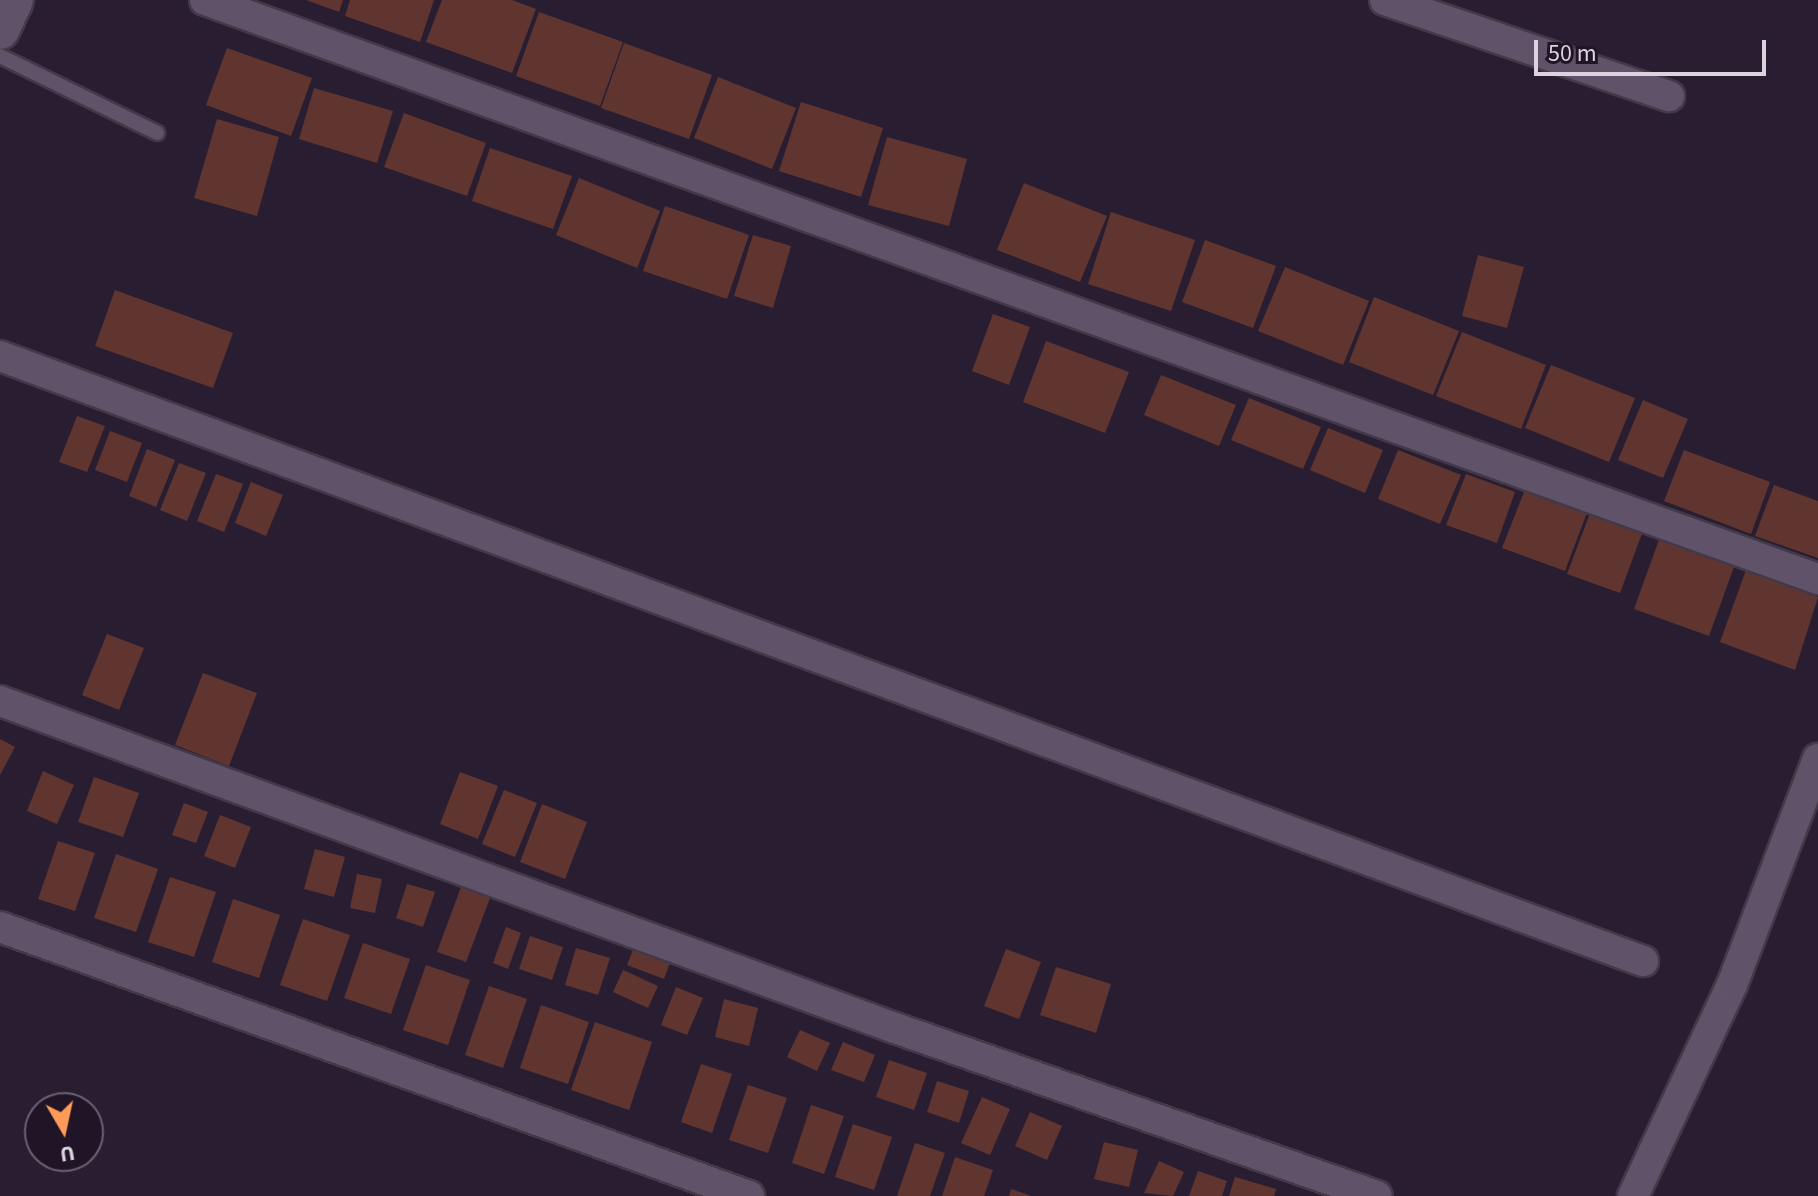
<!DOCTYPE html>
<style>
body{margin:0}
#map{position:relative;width:1818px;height:1196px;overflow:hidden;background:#291e31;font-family:"Source Sans 3",sans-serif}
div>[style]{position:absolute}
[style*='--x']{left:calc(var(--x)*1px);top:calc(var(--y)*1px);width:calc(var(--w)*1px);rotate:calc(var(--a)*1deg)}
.building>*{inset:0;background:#603530}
.roads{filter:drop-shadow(2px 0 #423949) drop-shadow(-2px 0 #423949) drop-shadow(0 2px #423949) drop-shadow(0 -2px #423949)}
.service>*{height:14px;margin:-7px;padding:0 7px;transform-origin:7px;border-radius:7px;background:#605369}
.minor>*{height:30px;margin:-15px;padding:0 15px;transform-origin:15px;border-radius:15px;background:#605369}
.tertiary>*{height:38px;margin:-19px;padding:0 19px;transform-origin:19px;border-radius:19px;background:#605369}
span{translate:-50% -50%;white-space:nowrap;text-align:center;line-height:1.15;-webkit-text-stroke:7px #201527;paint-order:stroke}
.north{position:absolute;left:24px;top:1092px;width:80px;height:80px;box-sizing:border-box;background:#201527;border:2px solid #6b6171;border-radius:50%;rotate:171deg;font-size:22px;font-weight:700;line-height:32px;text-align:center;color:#dbd4e0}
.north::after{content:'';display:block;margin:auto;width:28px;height:36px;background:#ff9b59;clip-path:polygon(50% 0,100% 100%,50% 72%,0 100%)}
.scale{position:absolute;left:1534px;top:40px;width:232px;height:36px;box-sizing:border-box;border:4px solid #dbd4e0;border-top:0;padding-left:10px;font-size:24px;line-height:28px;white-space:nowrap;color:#dbd4e0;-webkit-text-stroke:6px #201527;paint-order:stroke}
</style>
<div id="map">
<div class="building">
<div style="clip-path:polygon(306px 0,343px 0,339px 12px)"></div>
<div style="clip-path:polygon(350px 0,434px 0,420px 42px,345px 16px)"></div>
<div style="clip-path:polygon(442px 0,512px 0,536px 9px,512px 73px,426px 42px)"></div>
<div style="clip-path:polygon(539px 12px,623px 42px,600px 106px,516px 76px)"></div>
<div style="clip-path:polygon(624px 43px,712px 75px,689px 139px,601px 108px)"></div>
<div style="clip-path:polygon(227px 48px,312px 78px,291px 136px,206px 105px)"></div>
<div style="clip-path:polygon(718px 77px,796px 108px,772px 169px,694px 138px)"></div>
<div style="clip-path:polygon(314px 88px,393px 111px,377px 163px,299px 139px)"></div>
<div style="clip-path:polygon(801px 102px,883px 128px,861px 197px,779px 171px)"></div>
<div style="clip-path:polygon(404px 113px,486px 143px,467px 196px,384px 167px)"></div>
<div style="clip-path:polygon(217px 119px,279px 137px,257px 216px,194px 198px)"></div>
<div style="clip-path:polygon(887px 137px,967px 159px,949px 226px,868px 205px)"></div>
<div style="clip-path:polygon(490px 148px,572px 176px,553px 229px,472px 201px)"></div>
<div style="clip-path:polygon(579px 178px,660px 211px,637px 268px,556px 235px)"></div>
<div style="clip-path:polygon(1024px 183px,1107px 216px,1080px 282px,997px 250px)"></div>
<div style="clip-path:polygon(665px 206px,749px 235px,727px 299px,643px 271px)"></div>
<div style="clip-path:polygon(1111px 212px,1195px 240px,1171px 311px,1088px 284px)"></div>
<div style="clip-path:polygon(753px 235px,791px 246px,773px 308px,734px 296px)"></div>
<div style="clip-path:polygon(1205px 240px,1276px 266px,1253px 328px,1182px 302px)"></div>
<div style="clip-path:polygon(1478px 255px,1524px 267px,1507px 328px,1462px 316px)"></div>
<div style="clip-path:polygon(1285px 267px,1369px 301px,1343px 365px,1258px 331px)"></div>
<div style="clip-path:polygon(115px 290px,233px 333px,213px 388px,95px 346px)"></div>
<div style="clip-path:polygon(1374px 297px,1459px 331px,1433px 395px,1349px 362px)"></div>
<div style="clip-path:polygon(993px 314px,1030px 327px,1009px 385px,972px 371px)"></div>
<div style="clip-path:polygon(1462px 332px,1546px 365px,1521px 429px,1436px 396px)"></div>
<div style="clip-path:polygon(1046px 341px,1129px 372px,1105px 433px,1023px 402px)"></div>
<div style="clip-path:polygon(1551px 365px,1635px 398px,1609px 462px,1525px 428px)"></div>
<div style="clip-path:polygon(1161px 375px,1236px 405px,1219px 446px,1144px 415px)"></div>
<div style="clip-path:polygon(1249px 398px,1321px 427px,1303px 469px,1231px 440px)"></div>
<div style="clip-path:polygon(1643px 400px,1688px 419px,1663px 478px,1618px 460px)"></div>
<div style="clip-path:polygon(77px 416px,105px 426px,87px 472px,59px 462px)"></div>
<div style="clip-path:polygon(1328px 428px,1383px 450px,1365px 493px,1310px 470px)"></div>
<div style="clip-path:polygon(110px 431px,142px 443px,127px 482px,95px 470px)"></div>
<div style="clip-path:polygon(147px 449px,175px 460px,156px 507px,129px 496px)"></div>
<div style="clip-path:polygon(1398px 450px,1461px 475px,1440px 524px,1378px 499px)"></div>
<div style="clip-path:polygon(1684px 450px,1770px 482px,1751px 534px,1664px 501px)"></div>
<div style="clip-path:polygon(179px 463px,206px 473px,187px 521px,160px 510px)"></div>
<div style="clip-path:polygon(216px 474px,243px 484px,224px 532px,197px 521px)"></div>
<div style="clip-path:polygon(1466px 474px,1515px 492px,1497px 543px,1446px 525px)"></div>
<div style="clip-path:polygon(251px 482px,283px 495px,266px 536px,235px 523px)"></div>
<div style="clip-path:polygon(1774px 485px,1818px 501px,1818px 558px,1755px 536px)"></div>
<div style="clip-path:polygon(1526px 487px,1588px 510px,1565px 571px,1502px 548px)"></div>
<div style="clip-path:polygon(1592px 508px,1644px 528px,1620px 593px,1567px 574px)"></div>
<div style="clip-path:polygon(1660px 537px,1735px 564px,1709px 636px,1634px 609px)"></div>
<div style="clip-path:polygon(1746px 570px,1818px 597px,1795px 670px,1720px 642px)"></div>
<div style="clip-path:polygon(107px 634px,144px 648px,119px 710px,82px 695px)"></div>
<div style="clip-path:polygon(203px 673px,257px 693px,229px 766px,175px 745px)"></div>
<div style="clip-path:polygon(0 739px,15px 747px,0 775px)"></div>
<div style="clip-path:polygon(43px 771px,74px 785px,57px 824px,27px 811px)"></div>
<div style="clip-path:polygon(460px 772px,498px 786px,478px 839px,440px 824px)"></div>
<div style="clip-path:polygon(94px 777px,139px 793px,123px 837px,78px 822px)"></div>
<div style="clip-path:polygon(504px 790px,537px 803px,515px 857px,482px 844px)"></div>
<div style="clip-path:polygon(184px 803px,208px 812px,196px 843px,172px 835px)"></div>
<div style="clip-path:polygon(542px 804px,587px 822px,565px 879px,520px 862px)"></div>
<div style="clip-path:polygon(220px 815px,251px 827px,235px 868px,204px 856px)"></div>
<div style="clip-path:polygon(58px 841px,95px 853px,75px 911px,38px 899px)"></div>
<div style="clip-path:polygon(315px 849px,345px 857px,334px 897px,304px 889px)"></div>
<div style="clip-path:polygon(116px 854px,158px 869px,136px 932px,94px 918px)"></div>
<div style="clip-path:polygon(357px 874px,382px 879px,375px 913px,350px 908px)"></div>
<div style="clip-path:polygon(170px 877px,216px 892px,194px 957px,148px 942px)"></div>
<div style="clip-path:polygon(407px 884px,435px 892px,423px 927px,396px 918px)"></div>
<div style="clip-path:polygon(461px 887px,490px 898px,466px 962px,437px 952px)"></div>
<div style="clip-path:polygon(233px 899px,280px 915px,259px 978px,212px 962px)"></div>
<div style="clip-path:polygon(303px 919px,350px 935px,327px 1001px,280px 985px)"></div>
<div style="clip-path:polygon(506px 927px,521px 933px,508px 969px,493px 963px)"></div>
<div style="clip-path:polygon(530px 936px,563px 947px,552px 980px,519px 969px)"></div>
<div style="clip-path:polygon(363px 943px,410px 959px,391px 1014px,344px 998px)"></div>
<div style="clip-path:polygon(634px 947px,671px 960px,664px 979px,627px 965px)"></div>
<div style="clip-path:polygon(576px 948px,610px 958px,598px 995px,565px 985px)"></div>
<div style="clip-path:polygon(1006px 949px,1041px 962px,1019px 1019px,984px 1006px)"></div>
<div style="clip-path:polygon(426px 965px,470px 980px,448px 1045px,403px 1030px)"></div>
<div style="clip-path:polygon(1056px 967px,1111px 984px,1096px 1033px,1040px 1015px)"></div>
<div style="clip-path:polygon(623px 970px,658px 986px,648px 1008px,613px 992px)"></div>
<div style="clip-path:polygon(489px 986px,527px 999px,503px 1068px,465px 1055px)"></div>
<div style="clip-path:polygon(676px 987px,703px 998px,687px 1035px,661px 1025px)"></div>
<div style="clip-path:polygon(724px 999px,758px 1008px,749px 1046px,715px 1037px)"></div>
<div style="clip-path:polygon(541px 1005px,589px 1022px,568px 1084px,520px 1068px)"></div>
<div style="clip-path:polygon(595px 1022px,652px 1042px,629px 1110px,571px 1090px)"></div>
<div style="clip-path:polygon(800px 1030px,830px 1043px,817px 1071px,787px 1057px)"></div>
<div style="clip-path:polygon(843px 1042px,875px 1055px,864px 1082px,831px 1070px)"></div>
<div style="clip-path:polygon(889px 1060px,927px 1073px,914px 1110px,876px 1097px)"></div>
<div style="clip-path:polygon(701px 1064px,732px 1074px,712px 1133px,681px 1122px)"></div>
<div style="clip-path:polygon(937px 1081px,969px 1091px,959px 1123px,927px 1112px)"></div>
<div style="clip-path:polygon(748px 1085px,787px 1098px,768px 1153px,729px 1140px)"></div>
<div style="clip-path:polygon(982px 1097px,1010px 1109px,990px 1155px,961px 1143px)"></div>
<div style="clip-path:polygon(811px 1105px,844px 1116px,824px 1174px,792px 1163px)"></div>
<div style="clip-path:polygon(1030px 1112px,1062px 1126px,1047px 1160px,1015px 1146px)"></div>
<div style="clip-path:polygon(853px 1124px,892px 1137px,874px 1190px,835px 1177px)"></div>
<div style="clip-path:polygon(1104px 1142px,1138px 1150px,1129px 1187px,1094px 1179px)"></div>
<div style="clip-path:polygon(915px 1143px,945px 1153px,930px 1196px,897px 1196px)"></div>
<div style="clip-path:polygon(955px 1157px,993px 1170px,984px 1196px,942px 1196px)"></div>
<div style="clip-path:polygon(1159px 1161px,1184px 1172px,1173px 1196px,1144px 1193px)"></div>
<div style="clip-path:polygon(1198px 1171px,1227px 1181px,1222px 1196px,1189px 1196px)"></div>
<div style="clip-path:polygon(1235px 1177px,1276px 1189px,1274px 1196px,1229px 1196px)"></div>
<div style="clip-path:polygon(1011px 1189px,1029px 1195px,1029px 1196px,1009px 1196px)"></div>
</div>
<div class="roads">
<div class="service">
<div style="--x:0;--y:56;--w:175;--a:26.1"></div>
</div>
<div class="minor">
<div style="--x:205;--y:0;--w:1714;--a:19.75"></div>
<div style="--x:1385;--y:0;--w:300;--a:18.7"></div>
<div style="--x:0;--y:356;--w:1751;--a:20.22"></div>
<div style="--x:0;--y:701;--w:953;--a:20.07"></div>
<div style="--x:895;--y:1028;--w:510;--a:19.22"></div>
<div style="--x:0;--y:927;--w:796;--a:19.76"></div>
<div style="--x:1633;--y:1196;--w:233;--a:-64.9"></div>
<div style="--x:1732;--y:985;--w:242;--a:-69.2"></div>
</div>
<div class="tertiary">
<div style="--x:0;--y:30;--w:33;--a:-65"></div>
</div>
</div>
<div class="north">U</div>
<div class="scale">50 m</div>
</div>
